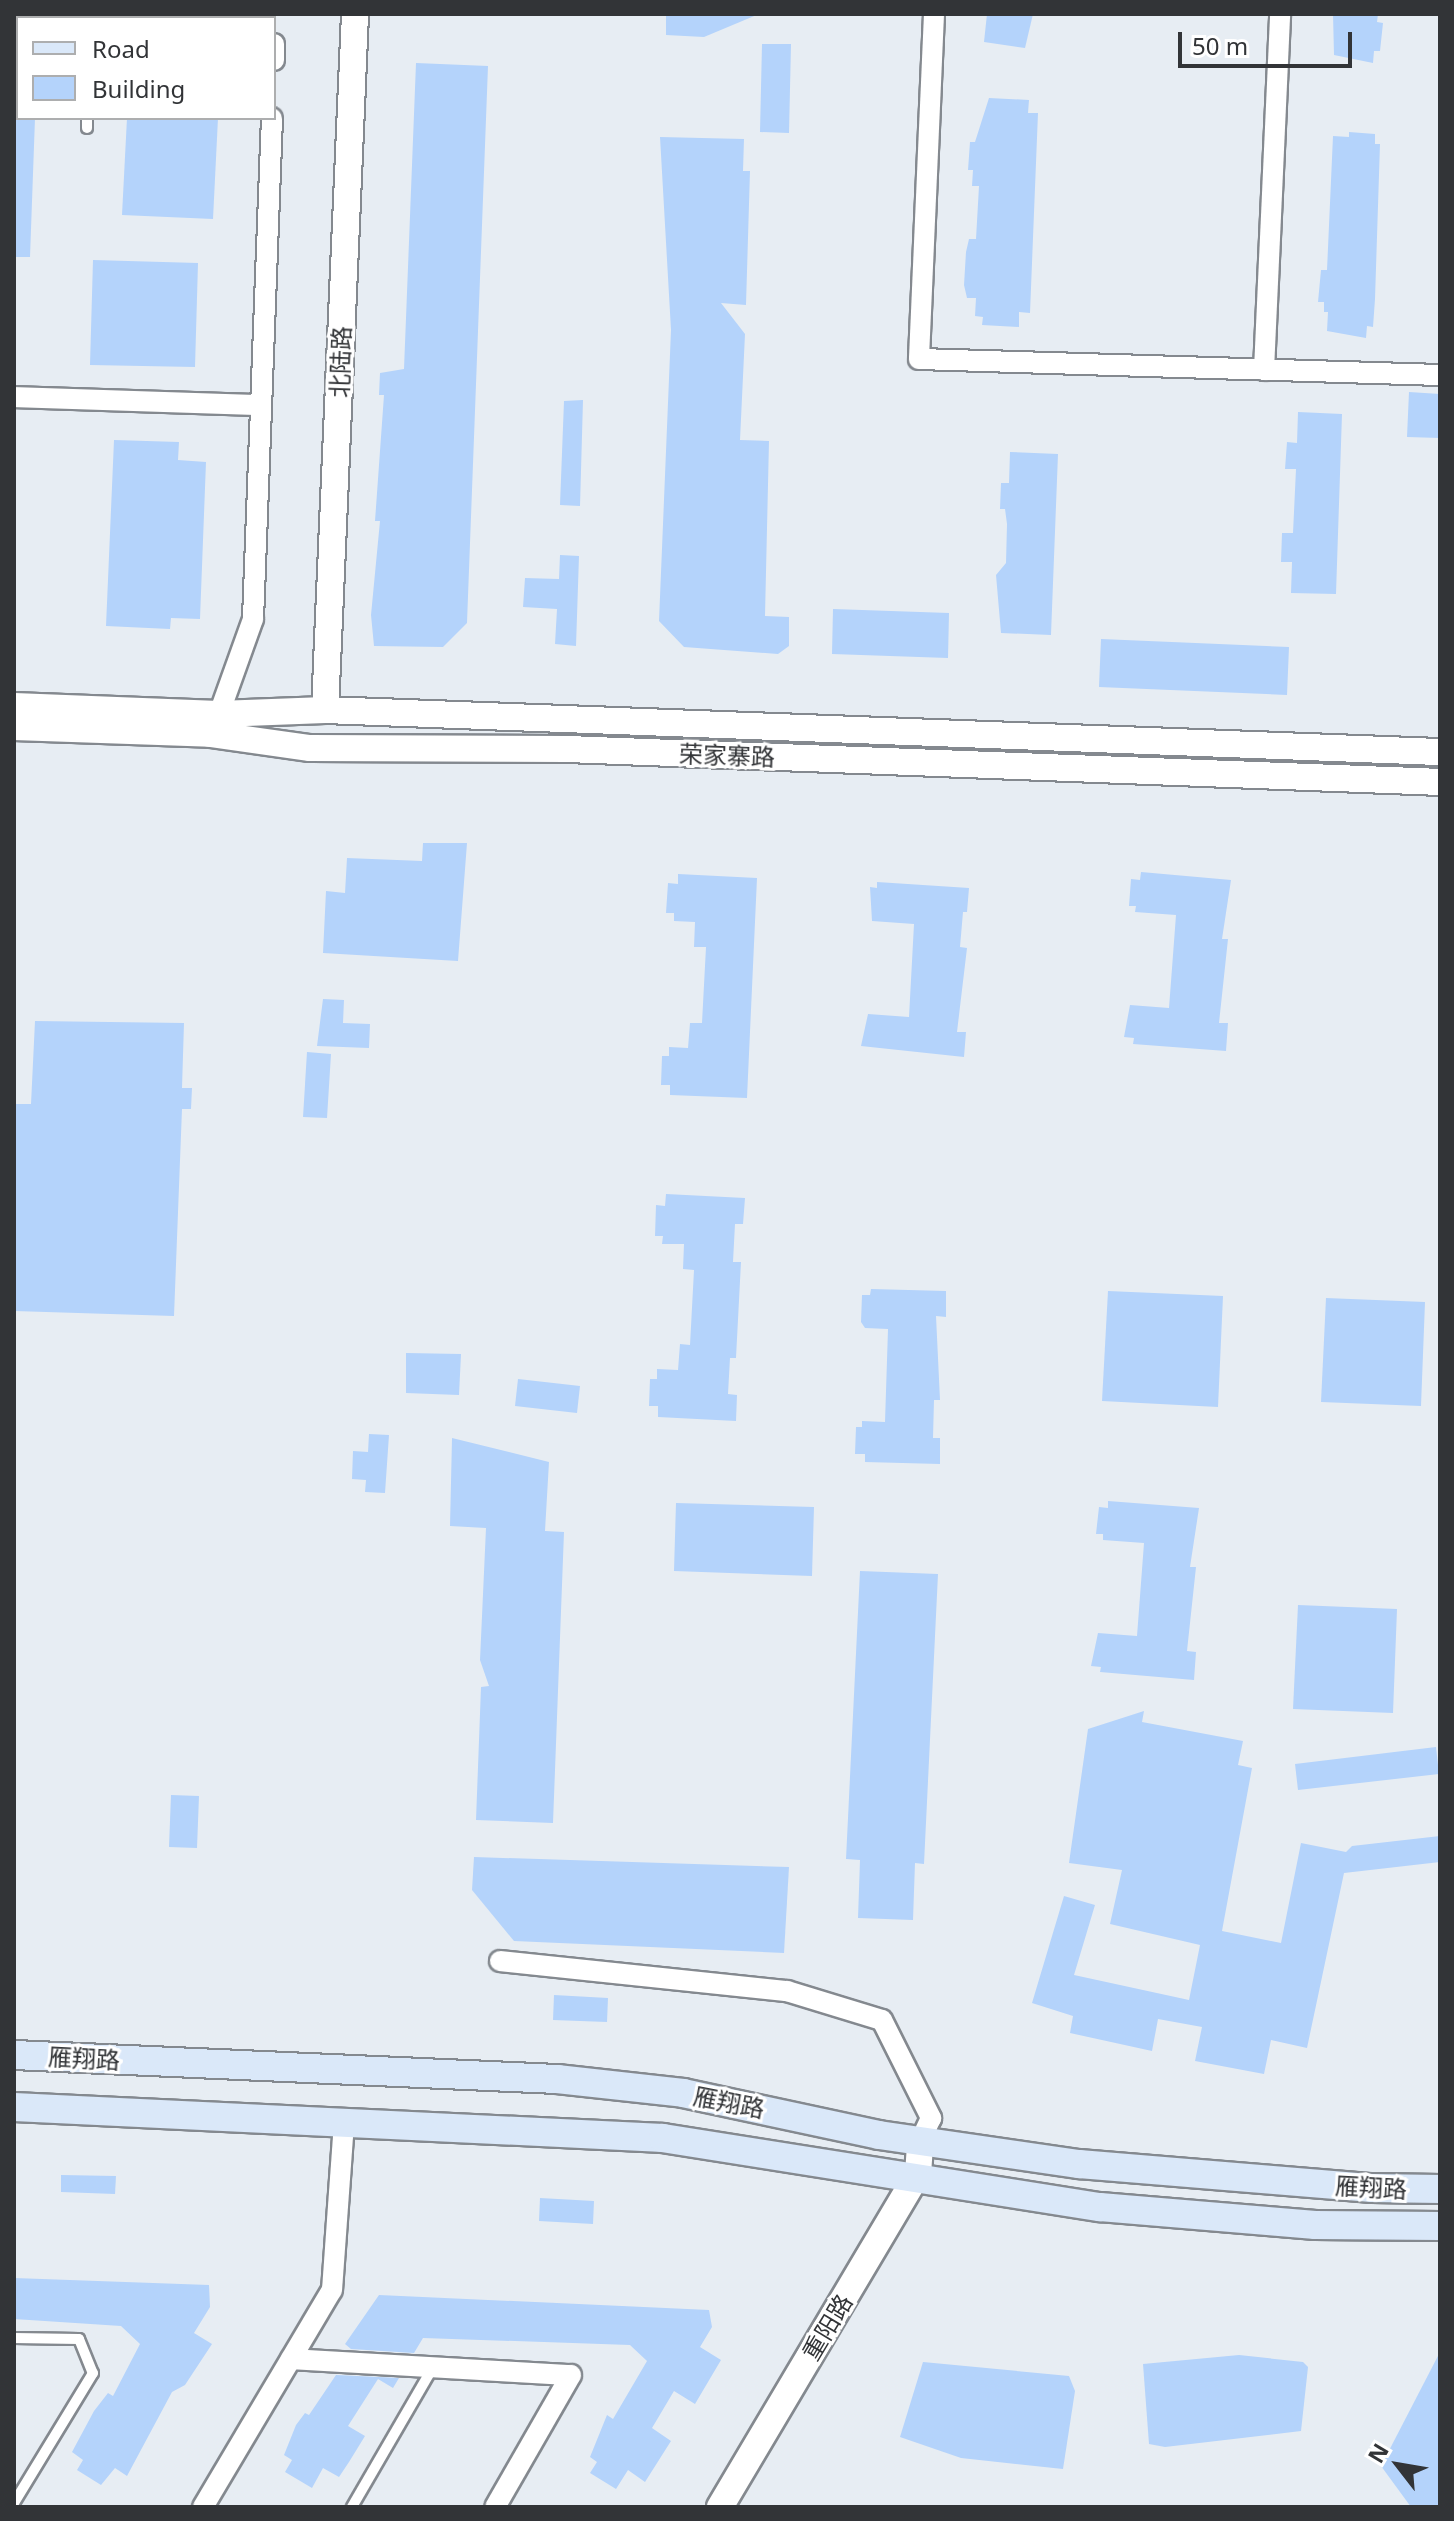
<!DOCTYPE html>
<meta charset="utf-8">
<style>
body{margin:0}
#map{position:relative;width:1454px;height:2521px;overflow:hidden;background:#e7edf3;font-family:"Noto Sans","Noto Sans SC",sans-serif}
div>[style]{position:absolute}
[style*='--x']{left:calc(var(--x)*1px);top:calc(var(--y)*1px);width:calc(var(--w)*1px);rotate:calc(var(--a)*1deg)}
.building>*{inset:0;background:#b4d3fb}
.roads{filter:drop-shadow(2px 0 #84898f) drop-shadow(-2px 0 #84898f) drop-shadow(0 2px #84898f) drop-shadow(0 -2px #84898f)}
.service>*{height:10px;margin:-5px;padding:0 5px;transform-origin:5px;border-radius:5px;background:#fff}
.minor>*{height:20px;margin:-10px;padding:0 10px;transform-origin:10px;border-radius:10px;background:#fff}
.tertiary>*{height:26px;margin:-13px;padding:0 13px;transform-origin:13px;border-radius:13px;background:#fff}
.secondary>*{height:28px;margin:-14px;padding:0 14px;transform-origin:14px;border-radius:14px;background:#dae8f9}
span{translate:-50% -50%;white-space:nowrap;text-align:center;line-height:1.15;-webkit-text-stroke:6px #fff;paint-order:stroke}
.street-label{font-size:24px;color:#323437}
.frame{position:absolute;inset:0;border:16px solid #323437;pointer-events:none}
.legend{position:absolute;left:16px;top:16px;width:260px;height:104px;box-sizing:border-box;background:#fff;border:2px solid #adaeaf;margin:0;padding:10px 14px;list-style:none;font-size:24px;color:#323437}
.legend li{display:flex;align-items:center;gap:16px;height:40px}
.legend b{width:40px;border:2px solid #adaeaf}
.north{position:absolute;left:1358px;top:2425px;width:80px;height:80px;-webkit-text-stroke:6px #fff;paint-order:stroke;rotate:301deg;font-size:22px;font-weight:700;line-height:32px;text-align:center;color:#323437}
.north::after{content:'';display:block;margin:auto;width:28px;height:36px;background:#323437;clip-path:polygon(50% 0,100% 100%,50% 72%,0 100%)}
.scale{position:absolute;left:1178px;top:32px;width:174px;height:36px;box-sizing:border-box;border:4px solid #323437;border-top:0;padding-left:10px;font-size:24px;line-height:28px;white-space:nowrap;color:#323437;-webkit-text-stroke:6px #fff;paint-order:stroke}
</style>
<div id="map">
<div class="building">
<div style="clip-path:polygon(666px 14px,759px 14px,704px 37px,666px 35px)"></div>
<div style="clip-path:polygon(987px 14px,1033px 14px,1025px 48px,984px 42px)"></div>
<div style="clip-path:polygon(1333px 14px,1378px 14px,1377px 22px,1383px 23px,1380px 51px,1374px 51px,1373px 63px,1334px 55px)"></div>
<div style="clip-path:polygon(762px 44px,791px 44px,789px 133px,760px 132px)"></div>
<div style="clip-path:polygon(416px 63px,488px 66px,467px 623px,443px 647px,374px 646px,371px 615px,380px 521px,375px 521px,384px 395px,379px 395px,380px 373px,404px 369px)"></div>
<div style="clip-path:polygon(989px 98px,1029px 100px,1028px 113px,1038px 113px,1030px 313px,1019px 312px,1019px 327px,982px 325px,983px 317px,975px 316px,976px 298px,967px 298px,964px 285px,966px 252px,969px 239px,976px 239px,979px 186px,972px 186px,973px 170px,968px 170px,970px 142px,975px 142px)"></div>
<div style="clip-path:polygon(14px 118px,35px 118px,30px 257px,14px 257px)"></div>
<div style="clip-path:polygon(127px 118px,218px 118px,213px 219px,122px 215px)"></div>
<div style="clip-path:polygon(1349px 132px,1375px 134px,1375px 144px,1380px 144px,1375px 299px,1373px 327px,1367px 326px,1366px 338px,1327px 331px,1328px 312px,1324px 312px,1324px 302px,1318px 302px,1321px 270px,1327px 270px,1333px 136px,1349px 137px)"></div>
<div style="clip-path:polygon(660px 137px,744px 139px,743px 171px,750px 171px,746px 305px,721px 303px,745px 334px,740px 440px,769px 441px,765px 616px,789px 617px,789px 646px,778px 654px,684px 647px,659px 621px,671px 330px)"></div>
<div style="clip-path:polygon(93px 260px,198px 263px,195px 367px,90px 365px)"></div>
<div style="clip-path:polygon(1409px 392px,1440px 394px,1440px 438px,1407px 437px)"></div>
<div style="clip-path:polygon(583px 400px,580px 506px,560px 505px,564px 401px)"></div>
<div style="clip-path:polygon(1298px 412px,1342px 414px,1336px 594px,1291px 593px,1292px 562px,1281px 562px,1282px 533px,1293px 533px,1296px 469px,1285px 469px,1287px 442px,1297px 443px)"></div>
<div style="clip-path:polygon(114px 440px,179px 442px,178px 460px,206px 462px,200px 619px,171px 618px,170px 629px,106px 626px)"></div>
<div style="clip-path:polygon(1010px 452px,1058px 454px,1051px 635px,1001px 633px,996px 575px,1006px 563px,1007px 524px,1005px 509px,1000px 509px,1001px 483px,1009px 483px)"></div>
<div style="clip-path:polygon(560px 555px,579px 556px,576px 646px,555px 644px,557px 609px,523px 607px,525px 578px,559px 579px)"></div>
<div style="clip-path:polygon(833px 609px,949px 613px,948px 658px,832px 654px)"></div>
<div style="clip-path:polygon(1101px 639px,1289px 647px,1287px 695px,1099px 687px)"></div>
<div style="clip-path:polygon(423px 843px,467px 843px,458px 961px,323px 953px,326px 891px,345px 893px,347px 858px,422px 861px)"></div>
<div style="clip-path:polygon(1141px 872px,1231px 880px,1222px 939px,1228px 939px,1219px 1023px,1228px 1023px,1226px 1051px,1133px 1044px,1134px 1038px,1124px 1037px,1130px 1005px,1169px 1008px,1176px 915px,1135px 912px,1136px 906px,1129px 906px,1131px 879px,1140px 880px)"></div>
<div style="clip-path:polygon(678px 874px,757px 878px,747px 1098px,670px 1095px,670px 1085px,661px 1085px,662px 1056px,669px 1056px,669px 1047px,688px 1048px,690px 1023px,702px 1023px,706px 947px,694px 947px,695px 922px,674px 921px,674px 913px,666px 913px,668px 883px,678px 884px)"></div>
<div style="clip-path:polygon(877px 882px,969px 888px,967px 912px,963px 912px,960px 947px,967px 948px,957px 1032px,966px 1032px,964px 1057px,861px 1046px,868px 1014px,909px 1017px,914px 924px,872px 921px,870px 887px,877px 888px)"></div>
<div style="clip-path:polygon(323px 999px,344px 1000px,343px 1023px,370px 1024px,369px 1048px,317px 1046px)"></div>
<div style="clip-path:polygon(35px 1021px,184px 1023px,182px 1088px,192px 1088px,191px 1109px,182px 1109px,174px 1316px,14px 1311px,14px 1104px,31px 1104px)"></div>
<div style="clip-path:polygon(307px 1052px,331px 1054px,327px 1118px,303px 1117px)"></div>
<div style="clip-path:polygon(666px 1194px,745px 1198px,743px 1224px,735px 1224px,733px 1262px,741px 1262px,736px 1358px,730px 1358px,728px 1394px,737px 1395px,736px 1421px,658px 1417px,658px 1406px,649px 1406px,650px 1379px,657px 1379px,657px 1369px,678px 1370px,680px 1344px,690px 1345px,694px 1270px,683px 1269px,684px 1244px,662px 1244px,663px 1236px,655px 1236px,656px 1205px,665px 1206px)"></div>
<div style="clip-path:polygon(871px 1289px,946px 1291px,946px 1317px,936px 1316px,940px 1400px,934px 1400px,933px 1438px,940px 1438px,940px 1464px,865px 1462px,865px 1454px,855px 1454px,856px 1427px,862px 1427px,862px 1421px,885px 1422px,888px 1329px,865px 1328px,861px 1322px,862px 1295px,870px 1295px)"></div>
<div style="clip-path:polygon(1108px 1291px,1223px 1296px,1218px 1407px,1102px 1401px)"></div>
<div style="clip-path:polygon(1326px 1298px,1425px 1302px,1421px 1406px,1321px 1402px)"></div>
<div style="clip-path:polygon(406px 1353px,461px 1354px,459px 1395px,406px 1393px)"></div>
<div style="clip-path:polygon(518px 1379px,580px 1386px,577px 1413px,515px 1406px)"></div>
<div style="clip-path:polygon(369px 1434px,389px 1435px,385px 1493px,365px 1492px,366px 1480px,352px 1479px,353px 1451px,368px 1452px)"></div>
<div style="clip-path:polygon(452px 1438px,549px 1462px,545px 1531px,564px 1532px,553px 1823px,476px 1820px,481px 1687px,489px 1686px,480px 1660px,486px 1528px,450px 1526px)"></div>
<div style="clip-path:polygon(1108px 1501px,1199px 1508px,1190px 1567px,1196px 1567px,1187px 1651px,1196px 1652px,1194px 1680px,1100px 1672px,1101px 1667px,1091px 1666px,1098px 1633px,1137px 1636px,1144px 1543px,1103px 1540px,1103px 1534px,1096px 1534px,1099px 1507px,1108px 1508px)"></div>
<div style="clip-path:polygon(676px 1503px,814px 1507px,812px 1576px,674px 1571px)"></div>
<div style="clip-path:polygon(860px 1571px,938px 1574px,924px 1864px,915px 1863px,913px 1920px,858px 1918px,860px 1860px,846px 1859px)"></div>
<div style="clip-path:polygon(1298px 1605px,1397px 1609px,1393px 1713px,1293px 1709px)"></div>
<div style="clip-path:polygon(1144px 1711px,1142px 1722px,1243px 1741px,1238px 1765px,1252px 1768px,1222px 1931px,1281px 1943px,1301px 1843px,1346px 1852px,1352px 1846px,1440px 1836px,1440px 1862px,1344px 1873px,1307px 2048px,1271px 2040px,1264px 2074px,1195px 2061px,1202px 2027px,1158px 2019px,1152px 2051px,1070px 2033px,1073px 2016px,1032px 2003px,1064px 1896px,1095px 1905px,1074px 1975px,1189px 2000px,1200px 1945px,1110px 1924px,1122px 1870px,1069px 1863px,1088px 1729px)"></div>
<div style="clip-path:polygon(1436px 1747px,1439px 1774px,1298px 1790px,1295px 1764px)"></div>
<div style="clip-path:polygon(171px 1795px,199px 1796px,197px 1848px,169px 1847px)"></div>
<div style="clip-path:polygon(474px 1857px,789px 1867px,784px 1953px,514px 1941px,472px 1890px)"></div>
<div style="clip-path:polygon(554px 1995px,608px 1998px,607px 2022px,553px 2020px)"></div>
<div style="clip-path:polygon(61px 2175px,116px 2176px,115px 2194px,61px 2192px)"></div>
<div style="clip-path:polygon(540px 2198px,594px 2201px,593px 2224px,539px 2221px)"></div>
<div style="clip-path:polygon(14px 2278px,209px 2285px,210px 2307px,194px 2333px,212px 2344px,185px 2385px,172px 2392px,127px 2476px,115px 2468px,101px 2485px,77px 2470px,83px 2460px,72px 2452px,94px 2411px,108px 2393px,113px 2396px,140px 2344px,121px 2326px,14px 2319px)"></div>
<div style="clip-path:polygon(379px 2295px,709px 2310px,712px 2327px,700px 2347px,721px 2360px,695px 2404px,674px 2391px,652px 2428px,671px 2441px,645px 2482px,628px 2470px,616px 2489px,590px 2473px,597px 2462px,590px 2457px,607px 2415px,613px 2419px,647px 2361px,630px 2345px,423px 2338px,414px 2353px,351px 2349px,345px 2344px)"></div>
<div style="clip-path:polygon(1440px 2352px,1440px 2505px,1411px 2507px,1381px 2466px)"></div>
<div style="clip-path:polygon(1239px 2355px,1303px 2362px,1308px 2367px,1301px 2431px,1165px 2447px,1149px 2444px,1143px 2364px)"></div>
<div style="clip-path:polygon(923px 2362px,1069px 2376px,1075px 2391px,1063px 2469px,961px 2458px,900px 2437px)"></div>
<div style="clip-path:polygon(336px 2375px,399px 2378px,393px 2388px,378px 2379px,348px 2426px,365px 2436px,349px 2462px,339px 2477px,323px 2468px,312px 2488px,285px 2472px,292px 2460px,284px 2455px,296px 2425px,305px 2413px,309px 2415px)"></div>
</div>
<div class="roads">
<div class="service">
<div style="--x:87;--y:128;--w:10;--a:-90"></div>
<div style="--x:14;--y:2338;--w:65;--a:0.9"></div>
<div style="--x:79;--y:2339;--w:37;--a:68"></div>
<div style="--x:93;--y:2373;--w:152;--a:121.3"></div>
<div style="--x:352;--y:2507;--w:162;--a:-59.9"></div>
</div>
<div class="minor">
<div style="--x:934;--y:14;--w:345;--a:92.5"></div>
<div style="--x:919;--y:359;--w:521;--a:1.76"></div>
<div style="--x:14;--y:31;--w:4;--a:14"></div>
<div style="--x:274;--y:44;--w:16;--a:90"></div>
<div style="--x:1264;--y:370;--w:356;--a:-87.4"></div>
<div style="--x:14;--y:397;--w:247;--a:1.9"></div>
<div style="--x:219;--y:714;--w:101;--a:-70.3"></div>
<div style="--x:253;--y:619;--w:501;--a:-87.83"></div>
<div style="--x:500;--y:1961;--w:289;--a:6"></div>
<div style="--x:787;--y:1991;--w:99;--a:17"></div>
<div style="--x:882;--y:2020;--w:110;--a:63.4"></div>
<div style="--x:931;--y:2118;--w:26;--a:115"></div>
<div style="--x:291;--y:2359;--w:280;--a:3.3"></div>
<div style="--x:571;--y:2375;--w:152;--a:119.9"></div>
<div style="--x:203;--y:2507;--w:252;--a:-59.3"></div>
<div style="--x:332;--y:2290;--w:166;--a:-85.9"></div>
</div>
<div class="tertiary">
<div style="--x:14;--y:706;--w:205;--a:2.2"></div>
<div style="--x:219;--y:714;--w:106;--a:-2.2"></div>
<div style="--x:325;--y:710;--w:1116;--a:2.16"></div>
<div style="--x:325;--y:710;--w:697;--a:-87.53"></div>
<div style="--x:14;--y:727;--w:196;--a:2"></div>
<div style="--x:210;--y:734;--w:101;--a:8"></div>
<div style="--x:310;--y:748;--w:257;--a:0.2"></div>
<div style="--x:567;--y:749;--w:874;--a:2.16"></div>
<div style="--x:720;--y:2507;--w:387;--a:-59.3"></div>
<div style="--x:918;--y:2174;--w:32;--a:-86"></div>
</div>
<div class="secondary">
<div style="--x:14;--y:2055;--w:544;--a:2.53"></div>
<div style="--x:557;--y:2079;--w:127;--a:6.3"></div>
<div style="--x:683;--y:2093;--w:200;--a:12.1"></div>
<div style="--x:879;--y:2135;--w:202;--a:8.3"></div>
<div style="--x:1079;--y:2164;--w:294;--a:4.7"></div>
<div style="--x:1372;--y:2188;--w:68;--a:0.8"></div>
<div style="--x:14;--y:2107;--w:650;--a:2.73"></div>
<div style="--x:663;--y:2138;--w:442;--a:9"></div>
<div style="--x:1100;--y:2207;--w:216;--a:4.8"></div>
<div style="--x:1315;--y:2225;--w:125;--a:0.5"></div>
</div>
</div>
<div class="street-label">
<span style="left:340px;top:362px;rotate:-88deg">北陆路</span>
<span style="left:727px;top:755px;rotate:2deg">荣家寨路</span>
<span style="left:84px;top:2058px;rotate:3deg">雁翔路</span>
<span style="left:729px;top:2102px;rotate:11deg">雁翔路</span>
<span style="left:1371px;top:2187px;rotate:3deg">雁翔路</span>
<span style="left:827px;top:2327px;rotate:-59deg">重阳路</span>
</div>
<div class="frame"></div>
<ul class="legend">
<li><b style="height:10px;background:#dae8f9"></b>Road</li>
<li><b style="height:22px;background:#b4d3fb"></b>Building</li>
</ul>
<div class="north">N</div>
<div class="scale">50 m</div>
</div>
